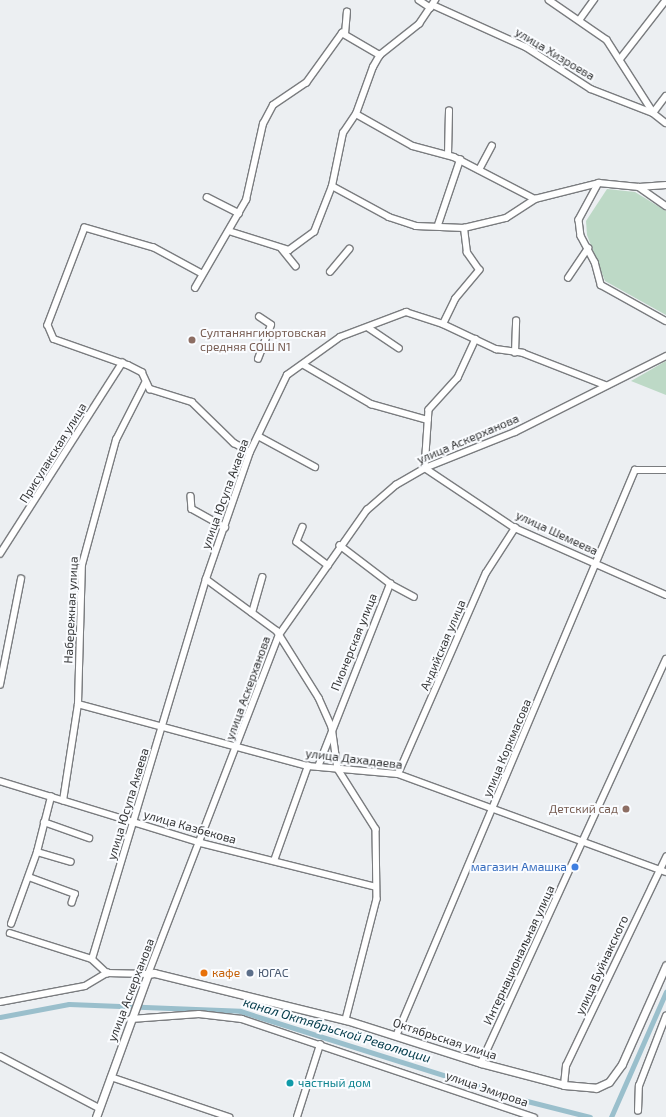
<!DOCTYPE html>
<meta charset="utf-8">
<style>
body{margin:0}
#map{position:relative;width:666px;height:1117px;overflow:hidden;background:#eceff2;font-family:"Exo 2",sans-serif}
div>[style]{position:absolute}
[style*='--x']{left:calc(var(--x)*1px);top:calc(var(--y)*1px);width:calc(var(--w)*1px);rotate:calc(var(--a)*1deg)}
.green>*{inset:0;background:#bdd9c6}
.canal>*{height:5px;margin:-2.5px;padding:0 2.5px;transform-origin:2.5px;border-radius:2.5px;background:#9abfcc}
.roads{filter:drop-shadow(1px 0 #7a7c7f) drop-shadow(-1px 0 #7a7c7f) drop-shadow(0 1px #7a7c7f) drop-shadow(0 -1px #7a7c7f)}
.minor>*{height:5.5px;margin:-2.75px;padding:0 2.75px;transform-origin:2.75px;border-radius:2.75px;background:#fff}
.tertiary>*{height:7px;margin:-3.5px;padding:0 3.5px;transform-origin:3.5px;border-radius:3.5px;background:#fff}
.dots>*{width:11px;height:11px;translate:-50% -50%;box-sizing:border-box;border:2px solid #fafcff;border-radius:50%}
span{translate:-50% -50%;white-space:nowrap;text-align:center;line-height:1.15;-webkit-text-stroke:4px #fafcff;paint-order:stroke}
.street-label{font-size:12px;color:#343536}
.education-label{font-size:12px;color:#785e54}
.left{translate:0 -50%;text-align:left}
.right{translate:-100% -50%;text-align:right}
.shop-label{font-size:12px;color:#366cbe}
.food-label{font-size:12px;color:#c56008}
.service-label{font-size:12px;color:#4e5e75}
.culture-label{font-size:12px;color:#0d838f}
.water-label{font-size:13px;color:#033b4a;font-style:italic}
</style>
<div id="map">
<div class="green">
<div style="clip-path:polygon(607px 189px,635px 192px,666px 211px,666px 315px,605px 281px,587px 235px,586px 221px)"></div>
<div style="clip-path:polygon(666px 361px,666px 395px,631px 381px)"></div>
</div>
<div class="canal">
<div style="--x:0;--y:1017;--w:70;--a:-10.7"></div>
<div style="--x:69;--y:1004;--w:171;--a:2.3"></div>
<div style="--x:240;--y:1011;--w:297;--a:17.5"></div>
<div style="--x:523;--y:1100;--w:69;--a:14.2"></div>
<div style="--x:611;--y:1117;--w:137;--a:-66.3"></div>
</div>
<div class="roads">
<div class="minor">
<div style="--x:419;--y:0;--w:14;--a:34"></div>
<div style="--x:549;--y:0;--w:70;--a:34.6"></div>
<div style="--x:607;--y:40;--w:85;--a:57.4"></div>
<div style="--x:433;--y:5;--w:102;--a:24.3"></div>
<div style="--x:526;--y:47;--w:77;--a:32.9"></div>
<div style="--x:591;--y:89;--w:66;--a:21.2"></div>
<div style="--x:653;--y:113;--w:16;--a:38"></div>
<div style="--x:580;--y:19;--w:24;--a:-54"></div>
<div style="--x:345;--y:34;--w:22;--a:-85"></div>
<div style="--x:621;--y:58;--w:73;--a:-52.2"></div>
<div style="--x:653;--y:113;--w:21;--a:-53"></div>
<div style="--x:356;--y:114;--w:65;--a:29.3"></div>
<div style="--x:413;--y:146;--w:42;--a:15"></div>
<div style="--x:454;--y:157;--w:91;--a:27.4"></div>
<div style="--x:535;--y:199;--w:66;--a:-14"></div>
<div style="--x:599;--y:183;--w:40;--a:5.7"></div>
<div style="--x:639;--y:187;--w:33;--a:35"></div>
<div style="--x:448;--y:155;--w:44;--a:-88.7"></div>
<div style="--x:479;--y:170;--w:27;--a:-62"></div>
<div style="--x:599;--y:183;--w:42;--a:118.4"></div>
<div style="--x:579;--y:220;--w:16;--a:83"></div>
<div style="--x:581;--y:236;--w:30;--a:62"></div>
<div style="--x:595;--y:262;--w:24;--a:75"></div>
<div style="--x:601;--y:285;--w:74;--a:29"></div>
<div style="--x:332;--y:186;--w:65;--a:28.5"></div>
<div style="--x:389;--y:217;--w:28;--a:18"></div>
<div style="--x:416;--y:226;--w:48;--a:2.4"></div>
<div style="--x:464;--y:228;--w:43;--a:-13.4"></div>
<div style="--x:506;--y:218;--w:35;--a:-33"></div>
<div style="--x:639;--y:187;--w:27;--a:-4"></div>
<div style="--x:207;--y:197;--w:36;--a:27"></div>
<div style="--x:438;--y:225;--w:69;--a:-71.3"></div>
<div style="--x:229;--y:231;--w:63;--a:17.6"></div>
<div style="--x:289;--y:250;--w:31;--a:-36"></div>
<div style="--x:314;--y:232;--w:49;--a:-68.6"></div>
<div style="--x:332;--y:186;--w:54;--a:-78.3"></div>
<div style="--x:343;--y:133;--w:23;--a:-56"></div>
<div style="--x:356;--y:114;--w:50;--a:-70.1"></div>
<div style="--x:373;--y:67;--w:14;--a:-60"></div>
<div style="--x:380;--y:55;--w:50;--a:-38.5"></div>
<div style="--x:419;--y:24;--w:29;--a:-56"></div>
<div style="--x:282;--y:249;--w:22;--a:51"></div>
<div style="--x:330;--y:272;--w:30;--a:-50"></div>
<div style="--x:202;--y:274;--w:55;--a:-151.6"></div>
<div style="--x:154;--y:248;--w:72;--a:-163.8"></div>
<div style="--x:85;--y:228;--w:104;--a:110.9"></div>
<div style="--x:48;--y:325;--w:15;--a:67"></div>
<div style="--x:54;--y:339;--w:78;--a:19.4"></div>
<div style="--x:128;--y:365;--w:16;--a:27"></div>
<div style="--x:142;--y:372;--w:19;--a:65"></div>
<div style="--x:150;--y:389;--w:44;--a:17.2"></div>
<div style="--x:192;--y:402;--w:59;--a:44.3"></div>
<div style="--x:234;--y:443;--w:18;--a:29"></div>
<div style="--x:568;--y:278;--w:36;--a:-56"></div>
<div style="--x:195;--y:288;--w:102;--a:-59.9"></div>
<div style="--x:246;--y:200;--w:78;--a:-77.4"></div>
<div style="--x:263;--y:124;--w:21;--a:-62"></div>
<div style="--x:273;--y:105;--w:40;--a:-34"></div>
<div style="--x:306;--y:83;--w:62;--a:-54.2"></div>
<div style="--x:342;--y:33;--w:44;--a:30.1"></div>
<div style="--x:443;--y:324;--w:28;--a:-64"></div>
<div style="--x:455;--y:299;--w:38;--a:-50"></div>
<div style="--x:479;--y:270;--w:21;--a:-125"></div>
<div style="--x:467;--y:253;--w:25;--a:-97"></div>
<div style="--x:369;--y:328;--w:36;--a:34"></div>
<div style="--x:476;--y:339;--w:43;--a:114.8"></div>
<div style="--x:458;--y:378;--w:43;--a:132.2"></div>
<div style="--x:429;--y:410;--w:58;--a:93.9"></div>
<div style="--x:425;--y:468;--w:108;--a:33.7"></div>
<div style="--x:515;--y:528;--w:165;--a:23.9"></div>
<div style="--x:515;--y:353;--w:32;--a:-88"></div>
<div style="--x:258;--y:359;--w:36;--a:-69"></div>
<div style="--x:271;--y:325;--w:14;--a:-146"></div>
<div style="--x:304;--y:365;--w:78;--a:30.2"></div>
<div style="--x:371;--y:404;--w:59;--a:15.7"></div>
<div style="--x:258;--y:436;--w:65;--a:28.5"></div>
<div style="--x:191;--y:496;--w:13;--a:86"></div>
<div style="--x:192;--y:509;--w:38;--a:29"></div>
<div style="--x:303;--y:527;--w:16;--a:112"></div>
<div style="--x:297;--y:542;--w:39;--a:37"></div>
<div style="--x:0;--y:554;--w:227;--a:-57.4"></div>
<div style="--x:206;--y:579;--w:88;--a:36.2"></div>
<div style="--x:277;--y:631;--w:79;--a:57.9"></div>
<div style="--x:319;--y:698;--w:32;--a:66"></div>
<div style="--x:332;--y:727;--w:42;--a:81.9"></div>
<div style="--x:338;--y:769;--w:71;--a:57.7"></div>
<div style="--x:376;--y:829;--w:70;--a:89.2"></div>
<div style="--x:377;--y:899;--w:125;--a:104.4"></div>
<div style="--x:390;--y:584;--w:27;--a:28"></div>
<div style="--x:252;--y:613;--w:37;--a:-74"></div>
<div style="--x:0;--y:685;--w:108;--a:-78.8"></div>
<div style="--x:78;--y:704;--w:238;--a:15.1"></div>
<div style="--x:308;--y:766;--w:90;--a:5.1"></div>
<div style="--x:398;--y:774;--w:285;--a:20.1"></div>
<div style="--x:318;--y:767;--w:197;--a:-68.5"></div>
<div style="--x:390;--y:584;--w:63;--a:-142.8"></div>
<div style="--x:398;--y:774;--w:219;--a:-66.4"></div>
<div style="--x:486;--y:573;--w:54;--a:-57.2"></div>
<div style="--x:0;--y:781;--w:210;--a:17.1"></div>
<div style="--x:201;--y:843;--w:180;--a:14.1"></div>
<div style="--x:63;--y:801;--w:98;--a:-81.2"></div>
<div style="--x:78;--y:704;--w:139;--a:-88.4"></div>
<div style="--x:82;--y:565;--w:130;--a:-74.8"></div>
<div style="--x:116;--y:440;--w:64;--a:-63"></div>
<div style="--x:44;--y:822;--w:48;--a:19.6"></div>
<div style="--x:37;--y:852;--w:35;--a:16"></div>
<div style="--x:274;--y:861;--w:101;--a:-70.3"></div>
<div style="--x:29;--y:877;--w:49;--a:20.3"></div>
<div style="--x:75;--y:894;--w:9;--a:108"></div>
<div style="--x:11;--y:924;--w:77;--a:-70.1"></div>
<div style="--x:37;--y:852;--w:57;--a:-75.7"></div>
<div style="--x:10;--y:933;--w:86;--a:17.6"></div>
<div style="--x:92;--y:959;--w:21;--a:43"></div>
<div style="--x:107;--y:973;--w:41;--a:1.4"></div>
<div style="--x:148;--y:974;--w:363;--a:-68.9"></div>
<div style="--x:279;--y:635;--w:153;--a:-54.9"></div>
<div style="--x:367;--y:510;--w:38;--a:-41"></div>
<div style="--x:396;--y:485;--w:34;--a:-30"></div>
<div style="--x:425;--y:468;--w:97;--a:-21.8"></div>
<div style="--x:515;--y:432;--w:169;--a:-26.7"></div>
<div style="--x:92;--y:959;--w:397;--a:-73.3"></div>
<div style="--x:206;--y:579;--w:134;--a:-70.9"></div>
<div style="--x:250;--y:452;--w:85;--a:-64.3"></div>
<div style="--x:287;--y:375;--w:65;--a:-35.6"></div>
<div style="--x:340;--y:337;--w:71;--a:-20.7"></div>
<div style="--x:406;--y:312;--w:39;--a:18"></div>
<div style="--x:443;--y:324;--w:59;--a:25.3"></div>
<div style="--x:496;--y:349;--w:27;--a:8"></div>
<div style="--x:523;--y:353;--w:88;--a:21.3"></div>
<div style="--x:0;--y:1002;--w:86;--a:-10.7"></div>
<div style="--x:85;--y:986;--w:26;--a:-31"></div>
<div style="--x:131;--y:1019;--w:68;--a:-4.2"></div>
<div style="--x:199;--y:1014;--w:43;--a:6.6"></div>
<div style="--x:242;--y:1019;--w:308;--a:18.6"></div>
<div style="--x:397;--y:1034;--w:612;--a:-67.12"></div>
<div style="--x:635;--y:470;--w:31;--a:0"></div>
<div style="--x:0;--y:1056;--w:112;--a:27.7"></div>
<div style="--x:481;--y:1063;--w:444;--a:-65.4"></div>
<div style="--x:111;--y:1077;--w:125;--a:18.7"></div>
<div style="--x:564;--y:1085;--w:19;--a:-84"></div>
<div style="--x:566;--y:1066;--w:232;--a:-64.4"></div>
<div style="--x:638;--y:1111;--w:25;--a:-88"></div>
<div style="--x:639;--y:1086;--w:75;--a:-68.9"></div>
<div style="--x:297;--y:1117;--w:76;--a:-72.3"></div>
</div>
<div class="tertiary">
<div style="--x:96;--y:1117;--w:152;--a:-70"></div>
<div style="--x:148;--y:974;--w:6;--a:-9"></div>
<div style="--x:154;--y:973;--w:198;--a:13.8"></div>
<div style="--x:346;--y:1020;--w:142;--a:17.7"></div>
<div style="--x:481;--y:1063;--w:86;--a:14.8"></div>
<div style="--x:564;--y:1085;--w:32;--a:5"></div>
<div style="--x:596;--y:1088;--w:14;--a:-25"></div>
<div style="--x:609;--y:1082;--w:22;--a:-54"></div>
<div style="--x:622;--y:1064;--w:108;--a:-66"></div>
</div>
</div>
<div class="dots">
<div style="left:192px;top:340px;background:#8d6e63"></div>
<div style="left:626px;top:809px;background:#8d6e63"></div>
<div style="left:575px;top:867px;background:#3f7fe0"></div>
<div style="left:204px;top:973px;background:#e8710a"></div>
<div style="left:250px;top:973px;background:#5c6f8a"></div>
<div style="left:290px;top:1083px;background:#0f9aa8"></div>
</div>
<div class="street-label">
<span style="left:555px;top:54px;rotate:31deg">улица Хизроева</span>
<span style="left:468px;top:439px;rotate:-23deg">улица Аскерханова</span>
<span style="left:53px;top:453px;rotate:-58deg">Присулакская улица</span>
<span style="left:225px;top:494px;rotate:-70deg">улица Юсупа Акаева</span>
<span style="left:557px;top:533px;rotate:25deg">улица Шемеева</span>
<span style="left:71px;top:610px;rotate:-87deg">Набережная улица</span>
<span style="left:354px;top:642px;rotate:-68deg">Пионерская улица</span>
<span style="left:443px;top:645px;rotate:-67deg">Андийская улица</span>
<span style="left:248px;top:688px;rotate:-70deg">улица Аскерханова</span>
<span style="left:507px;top:748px;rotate:-67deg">улица Коркмасова</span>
<span style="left:354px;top:759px;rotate:7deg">улица Дахадаева</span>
<span style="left:128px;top:804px;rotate:-73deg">улица Юсупа Акаева</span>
<span style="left:190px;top:827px;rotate:16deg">улица Казбекова</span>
<span style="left:519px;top:955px;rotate:-65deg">Интернациональная улица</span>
<span style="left:602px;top:965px;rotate:-65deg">улица Буйнакского</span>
<span style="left:131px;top:990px;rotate:-69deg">улица Аскерханова</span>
<span style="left:445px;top:1039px;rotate:18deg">Октябрьская улица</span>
<span style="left:487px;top:1089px;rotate:19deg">улица Эмирова</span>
</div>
<div class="education-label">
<span class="left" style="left:200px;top:340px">Султанянгиюртовская<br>средняя СОШ N1</span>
<span class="right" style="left:618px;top:809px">Детский сад</span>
</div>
<div class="shop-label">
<span class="right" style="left:567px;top:867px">магазин Амашка</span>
</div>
<div class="food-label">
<span class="left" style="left:212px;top:973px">кафе</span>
</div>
<div class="service-label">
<span class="left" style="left:258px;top:973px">ЮГАС</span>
</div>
<div class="culture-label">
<span class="left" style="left:298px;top:1083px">частный дом</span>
</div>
<div class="water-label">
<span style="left:337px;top:1030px;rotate:17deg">канал Октябрьской Революции</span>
</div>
</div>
